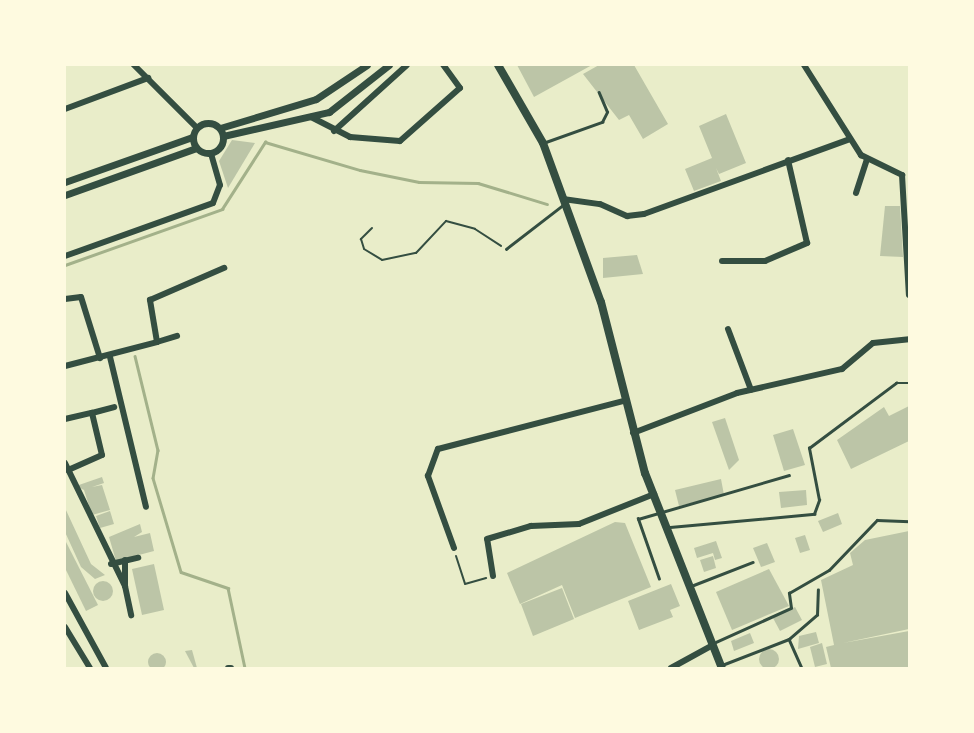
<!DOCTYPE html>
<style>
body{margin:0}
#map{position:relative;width:974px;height:733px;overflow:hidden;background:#e9edc9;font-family:"Varela Round",sans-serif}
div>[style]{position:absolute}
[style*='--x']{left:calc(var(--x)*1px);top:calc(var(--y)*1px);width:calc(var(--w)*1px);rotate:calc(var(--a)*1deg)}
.stream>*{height:2.5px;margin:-1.25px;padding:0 1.25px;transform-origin:1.25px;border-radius:1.25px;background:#a3b18a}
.building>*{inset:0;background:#bcc5a7}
.round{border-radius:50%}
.path>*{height:2px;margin:-1px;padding:0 1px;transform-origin:1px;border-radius:1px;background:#344e41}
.service>*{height:2.5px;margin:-1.25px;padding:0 1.25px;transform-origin:1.25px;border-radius:1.25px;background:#344e41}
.minor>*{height:6px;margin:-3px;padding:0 3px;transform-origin:3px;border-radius:3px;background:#344e41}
.tertiary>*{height:7px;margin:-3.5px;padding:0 3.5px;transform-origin:3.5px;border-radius:3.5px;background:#344e41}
.tertiary>.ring{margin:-3.5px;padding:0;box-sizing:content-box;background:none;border:7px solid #344e41;border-radius:50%}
.secondary>*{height:8px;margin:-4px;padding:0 4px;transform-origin:4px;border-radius:4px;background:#344e41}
span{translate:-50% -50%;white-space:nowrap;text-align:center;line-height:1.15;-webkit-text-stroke:7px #fefae0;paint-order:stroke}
.frame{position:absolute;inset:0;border:66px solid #fefae0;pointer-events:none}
</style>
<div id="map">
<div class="stream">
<div style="--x:65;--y:265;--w:167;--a:-19.6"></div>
<div style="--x:222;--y:209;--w:80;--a:-57.3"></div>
<div style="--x:265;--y:142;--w:99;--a:16.4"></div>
<div style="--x:360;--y:170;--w:60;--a:11.5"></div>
<div style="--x:419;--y:182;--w:59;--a:1"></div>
<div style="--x:478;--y:183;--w:72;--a:16.9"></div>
<div style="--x:135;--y:356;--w:97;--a:76.3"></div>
<div style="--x:158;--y:450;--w:28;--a:100"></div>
<div style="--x:153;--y:478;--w:98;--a:73.4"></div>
<div style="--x:181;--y:572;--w:50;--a:18.8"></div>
<div style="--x:228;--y:588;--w:82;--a:78"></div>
</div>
<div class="building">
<div style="clip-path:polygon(517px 65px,592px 65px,534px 97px)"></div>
<div style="clip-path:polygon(599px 65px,634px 65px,668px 124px,643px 139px,629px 115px,619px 120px,583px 74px)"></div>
<div style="clip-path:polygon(726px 114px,746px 163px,719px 174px,716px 168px,721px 181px,694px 191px,685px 169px,712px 158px,699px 126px)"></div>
<div style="clip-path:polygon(232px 140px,255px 143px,228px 188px,219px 161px)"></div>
<div style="clip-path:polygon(885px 206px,900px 206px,903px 257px,880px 256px)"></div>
<div style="clip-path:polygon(637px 255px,643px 274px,603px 278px,603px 258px)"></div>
<div style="clip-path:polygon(909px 406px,909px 441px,851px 469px,837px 440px,884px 407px,889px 416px)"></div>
<div style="clip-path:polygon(725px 418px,739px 460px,729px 470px,712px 422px)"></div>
<div style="clip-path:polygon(793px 429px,805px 465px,784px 471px,773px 435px)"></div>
<div style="clip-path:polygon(102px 477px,104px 483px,92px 487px,102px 485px,110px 510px,92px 515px,84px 490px,76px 486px)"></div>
<div style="clip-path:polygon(721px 479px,724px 495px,679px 506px,675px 490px)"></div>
<div style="clip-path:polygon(806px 490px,807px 505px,781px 508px,779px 492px)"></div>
<div style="clip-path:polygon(65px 508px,91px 564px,105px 575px,95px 579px,81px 567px,65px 532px)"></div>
<div style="clip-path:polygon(110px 511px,114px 524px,100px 528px,96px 516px)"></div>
<div style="clip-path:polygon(838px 513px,842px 524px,823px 532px,818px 521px)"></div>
<div style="clip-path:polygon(615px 522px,625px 523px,651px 587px,575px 618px,562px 585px,520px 604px,507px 573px)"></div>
<div style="clip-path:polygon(140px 524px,142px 532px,134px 537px,150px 533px,154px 551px,116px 561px,109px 537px)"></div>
<div style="clip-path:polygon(909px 531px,909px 629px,843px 643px,909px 631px,909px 667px,831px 668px,826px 647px,834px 645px,821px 580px,853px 565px,850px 553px,865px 540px)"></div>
<div style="clip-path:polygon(805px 535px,810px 550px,800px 553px,795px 538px)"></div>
<div style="clip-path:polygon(65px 540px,98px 605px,86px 611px,65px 568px)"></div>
<div style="clip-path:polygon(716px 541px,722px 558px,715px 560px,713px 553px,697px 558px,694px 548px)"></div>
<div style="clip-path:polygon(767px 543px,775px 562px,761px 567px,753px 548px)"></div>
<div style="clip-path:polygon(713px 556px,716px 568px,704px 572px,700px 560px)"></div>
<div style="clip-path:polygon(154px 564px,164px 610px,142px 615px,132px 569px)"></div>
<div style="clip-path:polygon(769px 569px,789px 606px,732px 630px,716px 592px)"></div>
<div class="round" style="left:93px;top:581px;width:20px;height:20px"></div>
<div style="clip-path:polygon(671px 584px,680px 606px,670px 610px,673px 617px,639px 630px,628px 601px)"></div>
<div style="clip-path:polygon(562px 588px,574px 619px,533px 636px,521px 604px)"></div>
<div style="clip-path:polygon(795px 607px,802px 620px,780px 631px,773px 618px)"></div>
<div style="clip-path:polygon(816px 632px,819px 643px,798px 649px,799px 636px)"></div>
<div style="clip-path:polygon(750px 633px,754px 643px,734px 651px,731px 641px)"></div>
<div style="clip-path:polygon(822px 643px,827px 664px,815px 667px,810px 647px)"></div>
<div class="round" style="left:759px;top:649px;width:20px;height:20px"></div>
<div style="clip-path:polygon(192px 650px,197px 668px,194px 668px,185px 651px)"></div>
<div class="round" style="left:148px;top:653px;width:18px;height:18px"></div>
</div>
<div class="path">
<div style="--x:372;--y:228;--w:16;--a:135"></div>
<div style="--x:361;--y:239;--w:10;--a:73"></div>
<div style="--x:364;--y:249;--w:21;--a:31"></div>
<div style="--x:382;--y:260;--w:35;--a:-12"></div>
<div style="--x:416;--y:253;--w:44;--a:-46.8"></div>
<div style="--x:446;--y:221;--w:30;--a:15"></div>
<div style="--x:475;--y:229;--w:31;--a:33"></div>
<div style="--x:456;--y:556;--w:29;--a:72"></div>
<div style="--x:465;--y:584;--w:22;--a:-16"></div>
</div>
<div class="service">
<div style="--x:543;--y:143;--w:63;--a:-19.6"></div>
<div style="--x:602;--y:122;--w:11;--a:-63"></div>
<div style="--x:607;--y:112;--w:21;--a:-113"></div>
<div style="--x:506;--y:249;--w:72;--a:-37.7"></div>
<div style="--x:670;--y:527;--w:145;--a:-5.2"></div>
<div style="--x:814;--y:514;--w:15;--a:-70"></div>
<div style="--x:819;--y:500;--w:53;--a:-100.9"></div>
<div style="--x:809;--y:448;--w:109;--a:-36.8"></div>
<div style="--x:896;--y:383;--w:13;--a:0"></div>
<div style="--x:659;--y:579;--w:64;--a:-109.3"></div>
<div style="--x:638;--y:519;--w:157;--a:-16.2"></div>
<div style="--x:691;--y:586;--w:66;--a:-21.2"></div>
<div style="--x:789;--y:639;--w:37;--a:-41"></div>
<div style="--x:817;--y:615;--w:25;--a:-88"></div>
<div style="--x:716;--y:642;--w:82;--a:-24.4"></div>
<div style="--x:791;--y:608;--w:15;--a:-98"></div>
<div style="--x:789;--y:593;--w:46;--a:-29.9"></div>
<div style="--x:829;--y:570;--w:69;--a:-46.2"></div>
<div style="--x:877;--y:520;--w:32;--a:2"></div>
<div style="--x:722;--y:665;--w:72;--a:-21.2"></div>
<div style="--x:789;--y:639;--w:32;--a:66"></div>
</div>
<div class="minor">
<div style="--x:134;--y:65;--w:89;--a:45"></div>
<div style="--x:804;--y:65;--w:107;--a:57.7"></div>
<div style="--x:861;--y:155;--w:46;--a:26"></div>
<div style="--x:902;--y:175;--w:120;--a:86.7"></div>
<div style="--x:65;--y:109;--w:89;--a:-20.5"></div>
<div style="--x:311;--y:117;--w:44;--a:27.1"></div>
<div style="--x:350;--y:137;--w:50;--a:4.6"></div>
<div style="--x:400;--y:141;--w:80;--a:-41.5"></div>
<div style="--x:460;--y:88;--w:29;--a:-126"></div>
<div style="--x:334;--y:131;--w:98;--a:-42.1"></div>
<div style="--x:856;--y:193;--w:36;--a:-72"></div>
<div style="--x:563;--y:199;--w:37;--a:8"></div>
<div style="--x:600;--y:204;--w:30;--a:24"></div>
<div style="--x:627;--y:216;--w:17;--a:-7"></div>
<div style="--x:644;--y:214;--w:219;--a:-20"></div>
<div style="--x:65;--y:256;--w:157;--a:-19.7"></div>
<div style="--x:213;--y:203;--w:19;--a:-69"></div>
<div style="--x:220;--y:185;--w:33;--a:-106"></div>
<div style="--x:722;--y:261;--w:43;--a:0"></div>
<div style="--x:765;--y:261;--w:46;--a:-23.2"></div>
<div style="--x:807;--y:243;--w:85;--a:-102.9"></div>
<div style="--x:65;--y:299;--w:16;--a:-7"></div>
<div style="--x:81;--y:297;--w:64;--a:72.7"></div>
<div style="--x:728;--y:329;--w:65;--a:69.3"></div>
<div style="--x:157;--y:342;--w:21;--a:-17"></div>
<div style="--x:110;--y:357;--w:154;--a:76.5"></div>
<div style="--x:65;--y:366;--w:95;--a:-14.6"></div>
<div style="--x:157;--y:342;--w:43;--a:-99.5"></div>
<div style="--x:150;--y:300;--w:81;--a:-23.4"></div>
<div style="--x:92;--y:413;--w:23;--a:-15"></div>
<div style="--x:65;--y:419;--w:28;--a:-13"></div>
<div style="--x:92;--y:413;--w:43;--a:76.6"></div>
<div style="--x:102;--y:455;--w:37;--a:156"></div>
<div style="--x:633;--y:433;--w:111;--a:-21"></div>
<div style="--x:737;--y:393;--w:108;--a:-12.9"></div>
<div style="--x:842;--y:369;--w:40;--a:-40"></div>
<div style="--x:873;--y:343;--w:36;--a:-6"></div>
<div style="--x:65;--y:463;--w:137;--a:64"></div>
<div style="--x:125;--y:586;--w:30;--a:78"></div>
<div style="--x:454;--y:548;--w:77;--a:-109.9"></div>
<div style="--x:428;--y:476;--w:29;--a:-70"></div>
<div style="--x:438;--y:449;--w:192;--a:-14.5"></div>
<div style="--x:125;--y:560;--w:26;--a:90"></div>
<div style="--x:111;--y:564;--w:28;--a:-13"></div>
<div style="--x:493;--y:576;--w:37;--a:-99"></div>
<div style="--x:487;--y:539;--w:46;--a:-16.5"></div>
<div style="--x:531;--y:526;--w:48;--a:-2.4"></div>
<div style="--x:579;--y:524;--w:81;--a:-21.8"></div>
<div style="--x:65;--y:593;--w:85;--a:61.3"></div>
<div style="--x:65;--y:627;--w:48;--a:58.6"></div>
<div style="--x:228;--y:668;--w:3;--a:0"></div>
<div style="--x:671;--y:668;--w:48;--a:-28.7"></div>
</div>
<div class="tertiary">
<div class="ring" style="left:193px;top:123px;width:23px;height:23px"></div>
<div style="--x:220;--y:128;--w:100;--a:-16.8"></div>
<div style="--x:316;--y:99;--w:61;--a:-33.7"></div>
<div style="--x:223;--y:136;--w:109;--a:-12.8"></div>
<div style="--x:329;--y:112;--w:76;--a:-38.1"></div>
<div style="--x:65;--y:182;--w:135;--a:-19.5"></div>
<div style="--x:65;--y:195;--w:139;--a:-19.7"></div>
</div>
<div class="secondary">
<div style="--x:498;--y:65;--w:90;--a:60"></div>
<div style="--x:543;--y:143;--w:169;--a:70"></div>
<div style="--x:601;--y:302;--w:177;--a:75.6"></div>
<div style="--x:645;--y:473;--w:210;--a:68.5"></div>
</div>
<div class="frame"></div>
</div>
